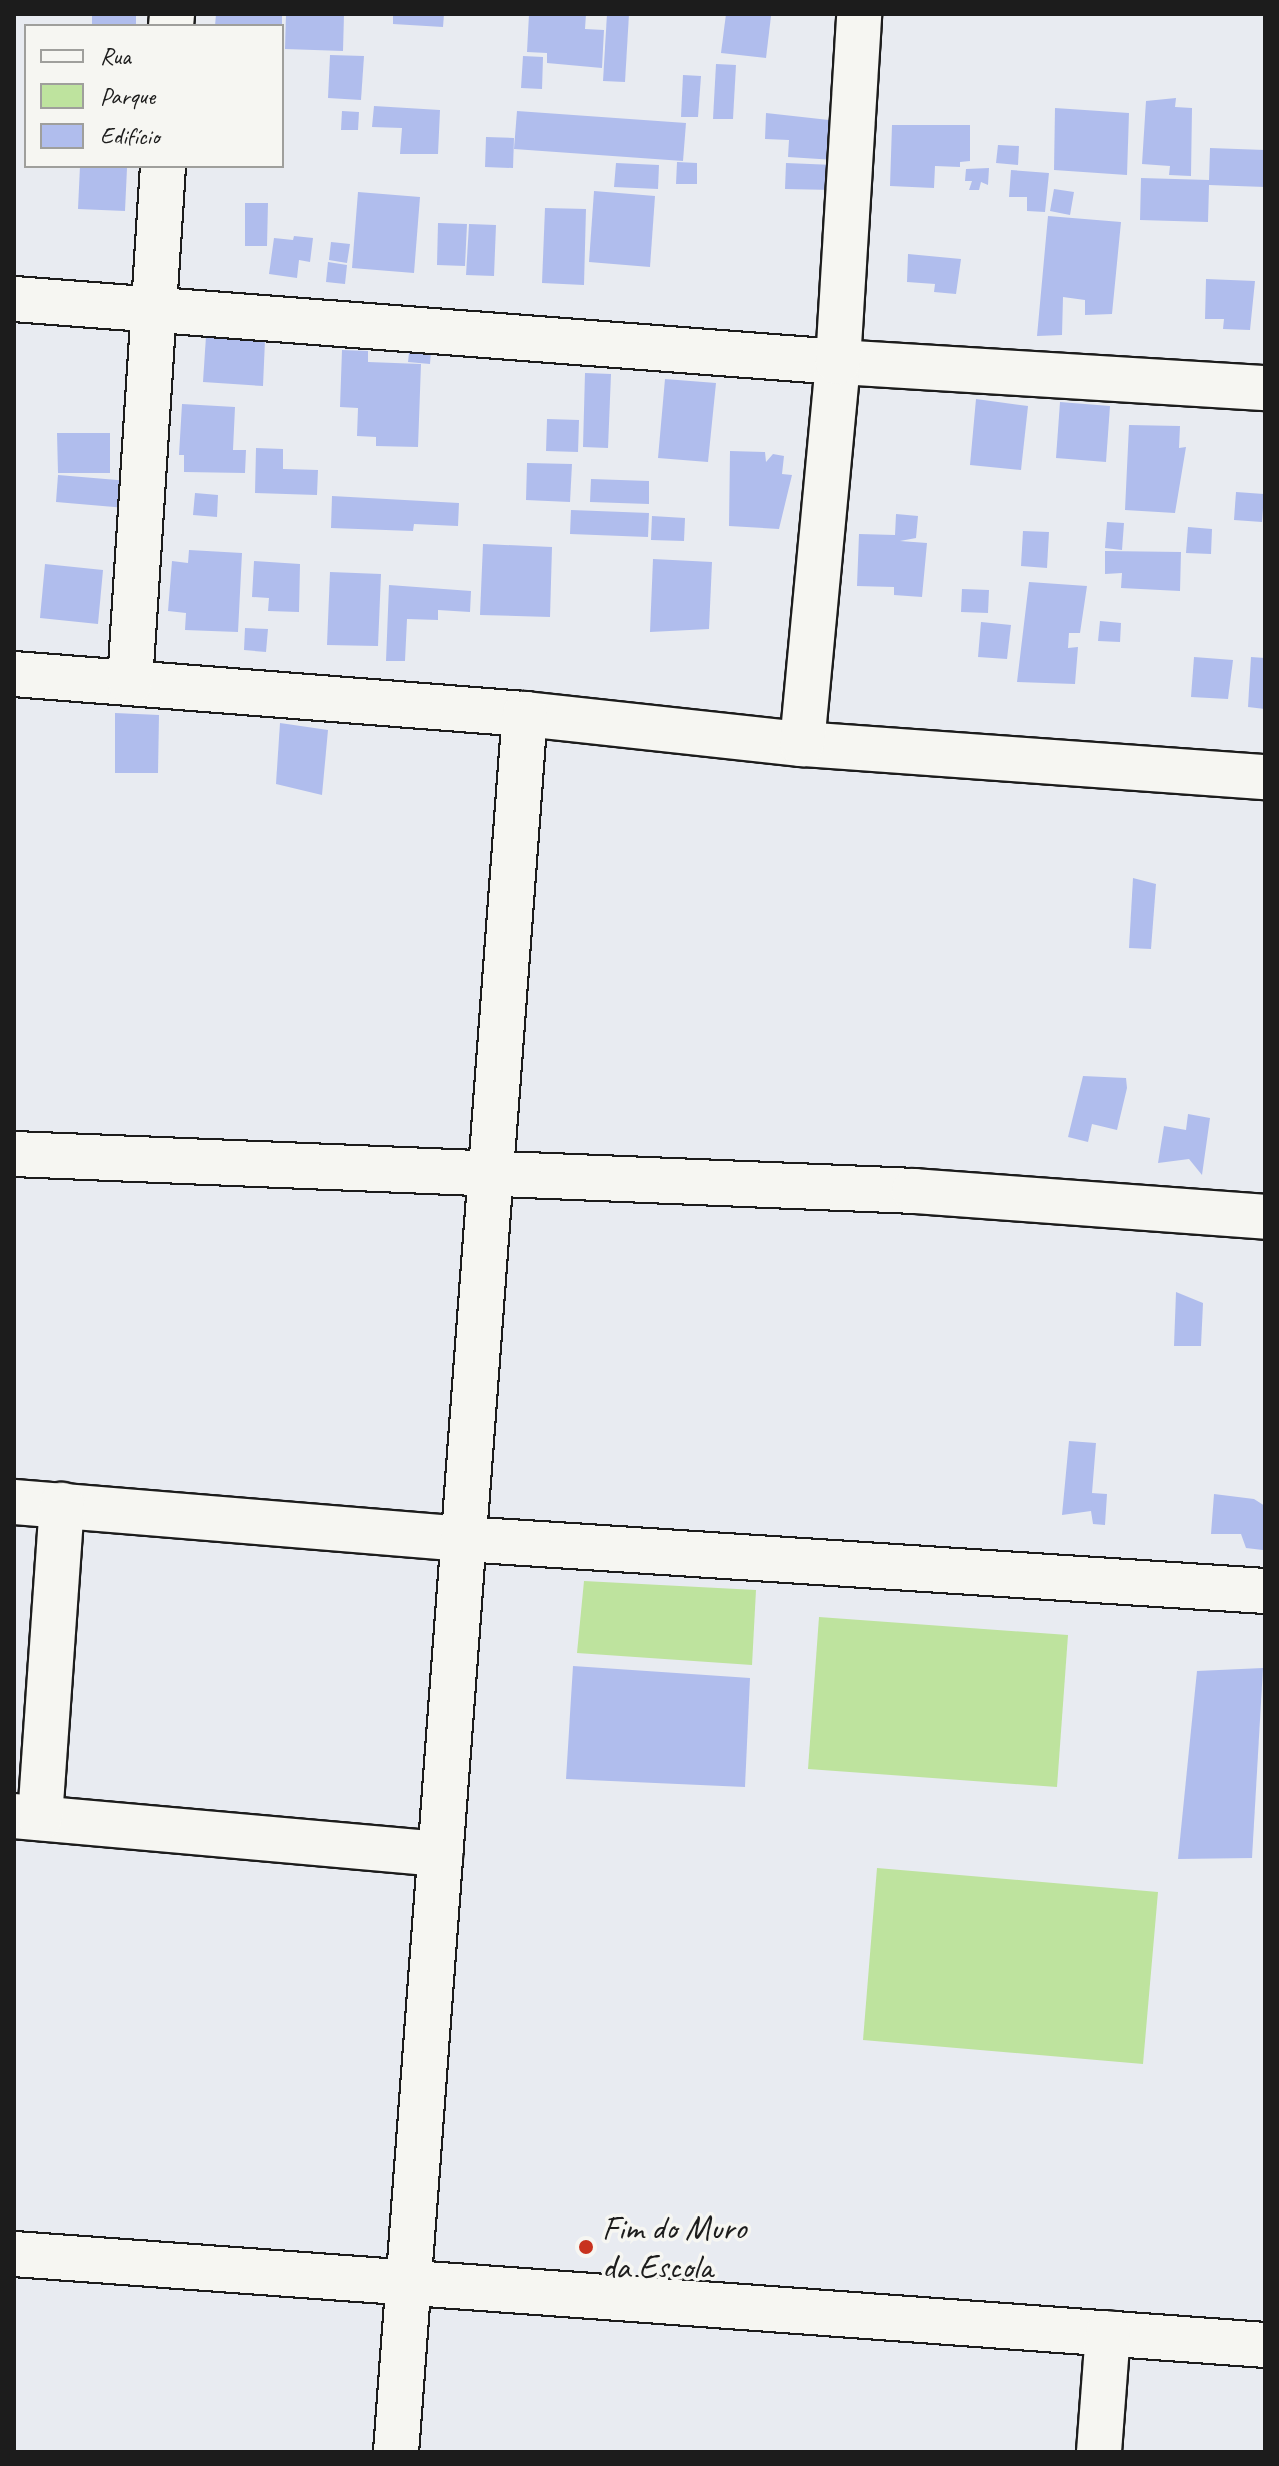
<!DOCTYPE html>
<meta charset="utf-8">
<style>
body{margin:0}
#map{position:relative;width:1279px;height:2466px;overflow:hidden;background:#e8ebf1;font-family:Caveat,sans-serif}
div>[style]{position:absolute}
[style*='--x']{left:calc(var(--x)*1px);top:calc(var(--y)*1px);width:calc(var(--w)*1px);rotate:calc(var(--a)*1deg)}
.green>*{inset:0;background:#bee39e}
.building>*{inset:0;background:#b0bded}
.roads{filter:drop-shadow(2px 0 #1c1c1c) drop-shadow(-2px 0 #1c1c1c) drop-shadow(0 2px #1c1c1c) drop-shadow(0 -2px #1c1c1c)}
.minor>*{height:44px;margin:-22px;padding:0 22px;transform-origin:22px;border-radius:22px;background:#f6f6f2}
.dots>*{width:22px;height:22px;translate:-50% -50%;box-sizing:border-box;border:4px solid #f6f6f2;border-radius:50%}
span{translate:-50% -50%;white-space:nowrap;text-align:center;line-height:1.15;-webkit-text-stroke:7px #f6f6f2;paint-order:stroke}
.poi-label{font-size:34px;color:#1c1c1c}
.left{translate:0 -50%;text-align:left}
.frame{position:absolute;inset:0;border:16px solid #1c1c1c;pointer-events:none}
.legend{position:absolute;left:24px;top:24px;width:260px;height:144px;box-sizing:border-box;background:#f6f6f2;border:2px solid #9f9f9c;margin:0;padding:10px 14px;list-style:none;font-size:24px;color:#1c1c1c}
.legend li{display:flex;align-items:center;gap:16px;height:40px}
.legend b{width:40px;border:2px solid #9f9f9c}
</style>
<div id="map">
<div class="green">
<div style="clip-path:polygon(584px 1581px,756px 1590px,752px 1665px,577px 1653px)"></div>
<div style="clip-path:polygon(819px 1617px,1068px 1635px,1057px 1787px,808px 1769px)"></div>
<div style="clip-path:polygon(877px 1868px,1158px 1892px,1143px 2064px,863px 2040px)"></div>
</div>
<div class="building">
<div style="clip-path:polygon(92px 14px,136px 14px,136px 26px,92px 26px)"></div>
<div style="clip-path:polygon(216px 14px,282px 14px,282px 26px,215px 26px)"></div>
<div style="clip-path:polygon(286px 14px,344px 14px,343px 51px,285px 49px)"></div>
<div style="clip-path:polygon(393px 14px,444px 14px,443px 27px,393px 24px)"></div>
<div style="clip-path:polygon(529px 14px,586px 14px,585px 29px,604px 30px,602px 68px,547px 63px,547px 53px,527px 52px)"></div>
<div style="clip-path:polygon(607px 14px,629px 14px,625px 82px,603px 81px)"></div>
<div style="clip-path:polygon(726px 14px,771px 16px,766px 58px,721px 53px)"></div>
<div style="clip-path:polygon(330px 55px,364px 56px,361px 100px,328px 98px)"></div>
<div style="clip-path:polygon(523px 56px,543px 57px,542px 89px,521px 88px)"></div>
<div style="clip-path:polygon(716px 64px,736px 65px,733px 119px,713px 119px)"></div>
<div style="clip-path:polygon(683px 75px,701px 76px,698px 117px,681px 117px)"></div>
<div style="clip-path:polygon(1176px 98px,1175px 107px,1192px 108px,1191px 176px,1169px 175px,1170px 166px,1142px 164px,1146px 101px)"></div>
<div style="clip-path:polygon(374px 106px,440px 110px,438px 154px,400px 154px,402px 128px,372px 127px)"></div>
<div style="clip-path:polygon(1055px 108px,1129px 113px,1127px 175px,1054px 170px)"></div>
<div style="clip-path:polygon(342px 111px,359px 112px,358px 130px,341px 130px)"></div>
<div style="clip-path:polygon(517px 111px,686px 123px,683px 161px,514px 149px)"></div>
<div style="clip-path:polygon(766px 113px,838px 121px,835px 160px,788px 157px,789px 140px,765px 139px)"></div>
<div style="clip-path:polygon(892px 125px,970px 125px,970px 161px,960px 162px,960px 167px,935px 166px,934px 188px,890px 186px)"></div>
<div style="clip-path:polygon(486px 137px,514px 138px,513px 168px,485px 167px)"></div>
<div style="clip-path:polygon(998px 145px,1019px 146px,1018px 165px,996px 163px)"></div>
<div style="clip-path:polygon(1210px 148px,1265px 150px,1265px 187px,1209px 185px,1208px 222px,1140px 220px,1141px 178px,1209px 180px)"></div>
<div style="clip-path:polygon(677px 162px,697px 163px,697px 184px,676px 184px)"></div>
<div style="clip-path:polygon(616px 163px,659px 165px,658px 189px,614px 187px)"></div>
<div style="clip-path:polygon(786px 163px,834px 165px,834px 190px,785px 189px)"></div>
<div style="clip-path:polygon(80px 166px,127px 168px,125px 211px,78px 209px)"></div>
<div style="clip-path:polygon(989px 168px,988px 185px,981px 182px,979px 190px,969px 190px,972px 181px,965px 181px,966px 169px)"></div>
<div style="clip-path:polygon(1011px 170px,1049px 173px,1045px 212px,1027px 211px,1027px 197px,1009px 197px)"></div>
<div style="clip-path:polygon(1054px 189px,1074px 192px,1070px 215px,1050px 211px)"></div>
<div style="clip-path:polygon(594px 191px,655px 196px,650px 267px,589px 262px)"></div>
<div style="clip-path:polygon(358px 192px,420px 197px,414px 273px,352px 268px)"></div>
<div style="clip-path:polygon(245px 203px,268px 203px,267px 246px,245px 246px)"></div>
<div style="clip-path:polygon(545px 208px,586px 209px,584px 285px,542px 283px)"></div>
<div style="clip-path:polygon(1048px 216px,1121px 222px,1112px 314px,1085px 315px,1085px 300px,1063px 297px,1062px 335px,1037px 336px)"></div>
<div style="clip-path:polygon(438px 223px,467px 224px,465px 266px,437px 265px)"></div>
<div style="clip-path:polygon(469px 224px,496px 225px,494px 276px,466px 275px)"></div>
<div style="clip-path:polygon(294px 236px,313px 238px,310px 262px,299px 260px,297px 278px,269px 274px,274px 238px,293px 240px)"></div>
<div style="clip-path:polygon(331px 242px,350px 244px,347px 263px,329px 260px)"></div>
<div style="clip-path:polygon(908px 254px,961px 259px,956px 294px,934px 292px,935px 284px,907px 282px)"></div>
<div style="clip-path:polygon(328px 262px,347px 265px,345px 284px,326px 282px)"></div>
<div style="clip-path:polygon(1206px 279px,1255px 281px,1250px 330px,1223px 329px,1224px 319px,1205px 319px)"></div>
<div style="clip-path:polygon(206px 336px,265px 340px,263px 386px,203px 382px)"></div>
<div style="clip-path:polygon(411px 336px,432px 338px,430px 364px,408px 362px)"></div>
<div style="clip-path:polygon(342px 350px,368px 351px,368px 362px,421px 364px,418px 447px,376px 446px,376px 437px,357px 436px,358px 408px,340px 407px)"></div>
<div style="clip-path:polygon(585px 373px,611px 374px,608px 448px,583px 447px)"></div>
<div style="clip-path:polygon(665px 379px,716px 383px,708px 462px,658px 458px)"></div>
<div style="clip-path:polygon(976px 399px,1028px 406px,1021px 470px,970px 465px)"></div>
<div style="clip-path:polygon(1060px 402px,1110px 406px,1106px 462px,1056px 458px)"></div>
<div style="clip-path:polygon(182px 404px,235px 407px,233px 450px,246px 450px,245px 473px,184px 472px,184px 455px,179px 455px)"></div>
<div style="clip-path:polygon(547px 419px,579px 420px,578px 452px,546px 451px)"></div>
<div style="clip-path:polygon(1129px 425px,1180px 426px,1179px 448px,1186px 447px,1175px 513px,1125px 510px)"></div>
<div style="clip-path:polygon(57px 433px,110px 433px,110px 473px,58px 473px)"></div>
<div style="clip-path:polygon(256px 448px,283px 449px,283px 469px,318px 470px,317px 495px,255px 493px)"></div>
<div style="clip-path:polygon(730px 451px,765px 452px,766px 462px,773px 454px,784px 456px,782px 474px,792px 475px,779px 529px,729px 526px)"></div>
<div style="clip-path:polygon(527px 463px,572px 464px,570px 502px,526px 500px)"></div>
<div style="clip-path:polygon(58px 475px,129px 481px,126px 508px,56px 502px)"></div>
<div style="clip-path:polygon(591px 479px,649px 481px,649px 504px,590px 502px)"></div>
<div style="clip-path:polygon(1236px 492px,1264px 494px,1262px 522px,1234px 520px)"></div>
<div style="clip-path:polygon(195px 493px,218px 495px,217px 517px,193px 515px)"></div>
<div style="clip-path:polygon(332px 496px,459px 503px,458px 526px,414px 524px,413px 531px,331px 528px)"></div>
<div style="clip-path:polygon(571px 510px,649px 513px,648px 537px,570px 534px)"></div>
<div style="clip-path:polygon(896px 514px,918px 516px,916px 538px,900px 541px,927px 543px,922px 597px,894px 595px,894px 587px,857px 586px,859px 534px,895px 535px)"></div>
<div style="clip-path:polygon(652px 516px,685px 518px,684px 541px,651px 540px)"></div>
<div style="clip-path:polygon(1107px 522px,1124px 523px,1122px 550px,1105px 548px)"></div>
<div style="clip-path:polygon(1188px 527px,1212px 529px,1211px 554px,1186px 553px)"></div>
<div style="clip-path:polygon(1023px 531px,1049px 532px,1047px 568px,1021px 566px)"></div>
<div style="clip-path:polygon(483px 544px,552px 547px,550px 617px,480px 615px)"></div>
<div style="clip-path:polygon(189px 550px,242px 553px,238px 632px,185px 630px,186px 613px,168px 611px,172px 561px,188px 563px)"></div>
<div style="clip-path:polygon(1105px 551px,1181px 552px,1180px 591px,1121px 588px,1122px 573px,1105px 574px)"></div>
<div style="clip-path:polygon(653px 559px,712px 562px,709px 629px,650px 632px)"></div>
<div style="clip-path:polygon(254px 561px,300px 564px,299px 612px,268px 611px,269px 598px,252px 597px)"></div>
<div style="clip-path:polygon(45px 564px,103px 570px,98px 624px,40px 618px)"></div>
<div style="clip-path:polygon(330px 572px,381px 574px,378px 646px,327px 645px)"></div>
<div style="clip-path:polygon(1029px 582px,1087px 586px,1080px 633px,1069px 633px,1068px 648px,1078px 647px,1075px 684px,1017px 682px)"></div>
<div style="clip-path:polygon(389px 585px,471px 591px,470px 612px,438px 610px,438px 620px,407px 619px,405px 661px,386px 661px)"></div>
<div style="clip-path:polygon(962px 589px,989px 590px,988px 613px,961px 612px)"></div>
<div style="clip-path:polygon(1100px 621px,1121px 623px,1120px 642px,1098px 641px)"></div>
<div style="clip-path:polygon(981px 622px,1011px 625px,1007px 659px,978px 657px)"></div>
<div style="clip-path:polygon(245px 628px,268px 629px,266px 652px,244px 650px)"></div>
<div style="clip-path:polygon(1194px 657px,1233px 660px,1228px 699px,1191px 697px)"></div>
<div style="clip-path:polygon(1251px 657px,1265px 658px,1265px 709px,1248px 707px)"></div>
<div style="clip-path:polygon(115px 713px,159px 715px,158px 773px,115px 773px)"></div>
<div style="clip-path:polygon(280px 723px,328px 730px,322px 795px,276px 784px)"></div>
<div style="clip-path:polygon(1133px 878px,1156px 884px,1151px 949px,1129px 948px)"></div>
<div style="clip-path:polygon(1083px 1076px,1126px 1078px,1127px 1088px,1117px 1130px,1092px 1124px,1088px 1142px,1068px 1137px)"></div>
<div style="clip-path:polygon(1188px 1114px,1210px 1118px,1202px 1175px,1189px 1159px,1158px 1163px,1164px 1126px,1186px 1130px)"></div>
<div style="clip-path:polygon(1176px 1292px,1203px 1303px,1201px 1346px,1174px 1346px)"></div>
<div style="clip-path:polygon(1069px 1441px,1096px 1443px,1092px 1493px,1107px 1494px,1105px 1525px,1093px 1524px,1091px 1511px,1062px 1515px)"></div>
<div style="clip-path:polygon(1214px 1494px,1254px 1499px,1265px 1506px,1263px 1550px,1246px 1548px,1241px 1534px,1211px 1534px)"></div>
<div style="clip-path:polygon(573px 1666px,750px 1678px,745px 1787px,566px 1779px)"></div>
<div style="clip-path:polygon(1263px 1668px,1252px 1858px,1178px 1859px,1197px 1671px)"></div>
</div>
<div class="roads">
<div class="minor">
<div style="--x:171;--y:26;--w:12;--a:-85"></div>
<div style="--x:14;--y:299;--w:826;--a:4.37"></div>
<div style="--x:838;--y:362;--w:428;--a:3.5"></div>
<div style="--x:14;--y:674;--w:513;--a:4.48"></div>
<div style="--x:525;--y:714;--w:279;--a:6.2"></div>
<div style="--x:802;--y:744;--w:464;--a:4.1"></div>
<div style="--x:130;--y:682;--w:517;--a:-86.34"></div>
<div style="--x:802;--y:744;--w:384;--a:-84.6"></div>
<div style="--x:838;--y:362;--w:349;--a:-86.5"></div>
<div style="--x:14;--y:1154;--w:901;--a:2.35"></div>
<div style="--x:914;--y:1191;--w:352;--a:4.2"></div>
<div style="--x:14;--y:1502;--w:451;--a:4.7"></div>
<div style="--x:463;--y:1539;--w:804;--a:3.71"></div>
<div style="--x:14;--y:1816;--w:428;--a:5.1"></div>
<div style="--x:40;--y:1818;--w:314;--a:-86"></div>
<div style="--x:14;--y:2254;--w:1254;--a:4.16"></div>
<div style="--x:396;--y:2452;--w:1743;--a:-85.76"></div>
<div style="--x:1099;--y:2452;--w:119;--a:-85.7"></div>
</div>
</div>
<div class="dots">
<div style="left:586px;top:2247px;background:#c8321e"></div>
</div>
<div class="poi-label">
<span class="left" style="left:602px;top:2247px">Fim do Muro<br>da Escola</span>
</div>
<div class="frame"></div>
<ul class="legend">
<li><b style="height:10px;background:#f6f6f2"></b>Rua</li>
<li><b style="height:22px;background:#bee39e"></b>Parque</li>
<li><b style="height:22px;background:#b0bded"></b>Edifício</li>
</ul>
</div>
